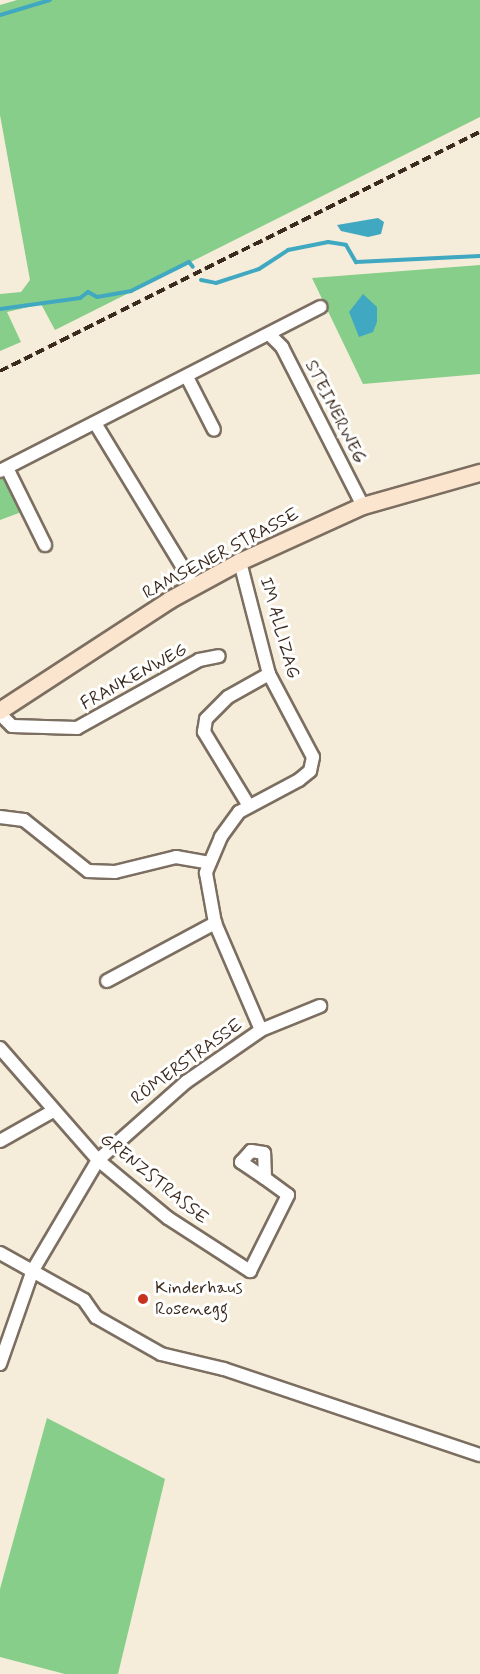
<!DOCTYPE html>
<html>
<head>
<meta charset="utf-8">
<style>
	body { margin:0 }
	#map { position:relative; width:480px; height:1674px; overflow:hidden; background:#f5edda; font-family:Mynerve,sans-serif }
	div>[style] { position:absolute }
	.green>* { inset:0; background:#86ce89 }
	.water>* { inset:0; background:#41a8c1 }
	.stream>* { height:4px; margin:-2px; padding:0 2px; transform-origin:2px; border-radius:2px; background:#41a8c1 }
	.roads { filter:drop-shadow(2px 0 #7c6e60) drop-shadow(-2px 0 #7c6e60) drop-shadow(0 2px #7c6e60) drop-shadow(0 -2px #7c6e60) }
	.minor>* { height:12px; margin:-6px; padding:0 6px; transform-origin:6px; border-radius:6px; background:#fff }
	.secondary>* { height:16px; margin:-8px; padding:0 8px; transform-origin:8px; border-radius:8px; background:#fbe5cf }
	.rail>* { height:4px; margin-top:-2px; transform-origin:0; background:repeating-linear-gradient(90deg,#3b2a1e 0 9px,transparent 0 13.5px) }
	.dots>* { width:16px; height:16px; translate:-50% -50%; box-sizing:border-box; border:3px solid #fff; border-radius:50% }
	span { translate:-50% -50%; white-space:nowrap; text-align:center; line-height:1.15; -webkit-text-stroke:6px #fff; paint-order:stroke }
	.street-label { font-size:18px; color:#3b2a1e }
	.poi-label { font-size:18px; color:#3b2a1e }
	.left { translate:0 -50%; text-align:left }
</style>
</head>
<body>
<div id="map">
	<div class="green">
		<i style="clip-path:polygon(17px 0,480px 0,480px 117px,55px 330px,41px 304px,7px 312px,21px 342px,0 351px,0 294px,21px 292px,30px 280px,0 115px,0 5px)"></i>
		<i style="clip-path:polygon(480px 265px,480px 374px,363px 384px,312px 278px)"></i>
		<i style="clip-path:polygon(3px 478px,27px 510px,0 520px,0 479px)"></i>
		<i style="clip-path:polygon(47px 1418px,165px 1479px,118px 1674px,65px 1674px,0 1657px,0 1589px)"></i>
	</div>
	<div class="water">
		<i style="clip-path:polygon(378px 218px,384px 222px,381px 234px,368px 237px,341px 231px,337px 225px)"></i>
		<i style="clip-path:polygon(363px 294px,377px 307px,377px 322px,373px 332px,359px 337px,349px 312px)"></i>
	</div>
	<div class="stream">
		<i style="left:0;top:15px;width:52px;rotate:-16.7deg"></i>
		<i style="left:201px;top:280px;width:15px;rotate:11deg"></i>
		<i style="left:216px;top:283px;width:45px;rotate:-18deg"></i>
		<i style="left:259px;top:269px;width:35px;rotate:-33deg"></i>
		<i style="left:288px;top:250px;width:41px;rotate:-11.3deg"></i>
		<i style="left:328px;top:242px;width:18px;rotate:9deg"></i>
		<i style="left:346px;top:245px;width:20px;rotate:60deg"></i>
		<i style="left:356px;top:262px;width:124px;rotate:-2.8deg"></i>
		<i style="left:0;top:309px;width:81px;rotate:-7.8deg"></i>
		<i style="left:80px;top:298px;width:10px;rotate:-37deg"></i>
		<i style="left:88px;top:292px;width:10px;rotate:29deg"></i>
		<i style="left:97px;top:297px;width:35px;rotate:-10deg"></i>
		<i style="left:131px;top:291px;width:65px;rotate:-26.6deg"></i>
		<i style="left:189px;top:262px;width:6px;rotate:51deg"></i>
	</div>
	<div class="roads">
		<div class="minor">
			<i style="left:271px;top:336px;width:16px;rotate:45deg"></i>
			<i style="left:282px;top:347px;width:178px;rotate:63deg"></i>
			<i style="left:187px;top:377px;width:59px;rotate:63deg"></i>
			<i style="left:95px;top:423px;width:191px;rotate:58.7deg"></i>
			<i style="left:7px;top:468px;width:86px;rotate:63.7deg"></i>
			<i style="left:0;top:471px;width:360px;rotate:-27.1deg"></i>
			<i style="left:240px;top:562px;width:116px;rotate:75.5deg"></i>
			<i style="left:269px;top:674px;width:94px;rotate:62.1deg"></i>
			<i style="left:313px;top:757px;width:14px;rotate:102deg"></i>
			<i style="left:310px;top:771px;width:14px;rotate:141deg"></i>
			<i style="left:299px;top:780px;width:68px;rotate:151.9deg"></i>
			<i style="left:239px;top:812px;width:31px;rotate:126deg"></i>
			<i style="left:221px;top:837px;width:39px;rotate:113deg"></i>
			<i style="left:206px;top:873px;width:51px;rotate:79.8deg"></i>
			<i style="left:215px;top:923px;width:116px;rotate:66.7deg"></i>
			<i style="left:0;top:714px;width:17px;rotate:45deg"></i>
			<i style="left:12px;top:726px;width:65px;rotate:1.8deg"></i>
			<i style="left:77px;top:728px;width:140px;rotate:-29.1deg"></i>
			<i style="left:199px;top:660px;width:20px;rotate:-11deg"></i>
			<i style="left:249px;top:806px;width:87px;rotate:-121.3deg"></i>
			<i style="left:204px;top:732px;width:13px;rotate:-81deg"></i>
			<i style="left:206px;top:719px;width:31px;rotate:-45deg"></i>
			<i style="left:228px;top:697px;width:47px;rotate:-29.3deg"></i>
			<i style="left:0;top:817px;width:24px;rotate:7deg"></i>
			<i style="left:24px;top:820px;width:82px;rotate:38.6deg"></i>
			<i style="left:88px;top:871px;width:27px;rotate:2deg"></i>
			<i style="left:115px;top:872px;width:63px;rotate:-13.8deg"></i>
			<i style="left:176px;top:857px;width:34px;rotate:10deg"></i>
			<i style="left:107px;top:981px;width:123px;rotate:-28.2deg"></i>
			<i style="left:0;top:1048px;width:149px;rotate:48.8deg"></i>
			<i style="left:98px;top:1160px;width:91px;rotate:39.6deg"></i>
			<i style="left:168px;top:1218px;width:98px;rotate:32.9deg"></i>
			<i style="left:250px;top:1271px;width:85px;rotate:-63.4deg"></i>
			<i style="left:288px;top:1195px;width:29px;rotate:-144deg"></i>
			<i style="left:265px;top:1178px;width:25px;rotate:-92deg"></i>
			<i style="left:264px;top:1153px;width:13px;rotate:-171deg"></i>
			<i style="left:251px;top:1151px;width:15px;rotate:132deg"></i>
			<i style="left:241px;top:1162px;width:29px;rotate:34deg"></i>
			<i style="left:0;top:1141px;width:61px;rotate:-29.5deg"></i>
			<i style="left:0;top:1253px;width:96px;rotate:29.2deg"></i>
			<i style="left:84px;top:1300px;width:21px;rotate:55deg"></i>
			<i style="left:96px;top:1317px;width:75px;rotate:29.6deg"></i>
			<i style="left:161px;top:1354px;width:65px;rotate:13.4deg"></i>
			<i style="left:224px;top:1369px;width:270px;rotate:18.6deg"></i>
			<i style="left:0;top:1364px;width:100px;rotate:-70.7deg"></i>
			<i style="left:33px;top:1270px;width:128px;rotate:-59.4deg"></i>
			<i style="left:98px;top:1160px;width:118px;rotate:-41.6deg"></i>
			<i style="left:186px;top:1082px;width:91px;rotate:-34.7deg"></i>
			<i style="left:261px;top:1030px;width:64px;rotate:-22.1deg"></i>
		</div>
		<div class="secondary">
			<i style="left:0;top:711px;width:203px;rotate:-33.1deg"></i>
			<i style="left:170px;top:600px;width:80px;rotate:-28.5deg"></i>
			<i style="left:240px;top:562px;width:135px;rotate:-24.5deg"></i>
			<i style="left:363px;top:506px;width:122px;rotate:-15.8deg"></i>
		</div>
	</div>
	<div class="rail">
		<i style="left:0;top:371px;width:536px;rotate:-26.47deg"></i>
	</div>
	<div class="dots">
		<i style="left:143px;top:1299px;background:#c8321e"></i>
	</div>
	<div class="street-label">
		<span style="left:335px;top:412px;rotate:63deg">STEINERWEG</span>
		<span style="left:221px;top:554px;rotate:-28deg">RAMSENER STRASSE</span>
		<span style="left:279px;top:628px;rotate:74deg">IM ALLIZAG</span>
		<span style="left:134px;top:677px;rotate:-29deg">FRANKENWEG</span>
		<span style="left:187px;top:1062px;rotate:-36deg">RÖMERSTRASSE</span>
		<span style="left:154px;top:1179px;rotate:39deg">GRENZSTRASSE</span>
	</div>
	<div class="poi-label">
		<span class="left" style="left:155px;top:1299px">Kinderhaus<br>Rosenegg</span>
	</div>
</div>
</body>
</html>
